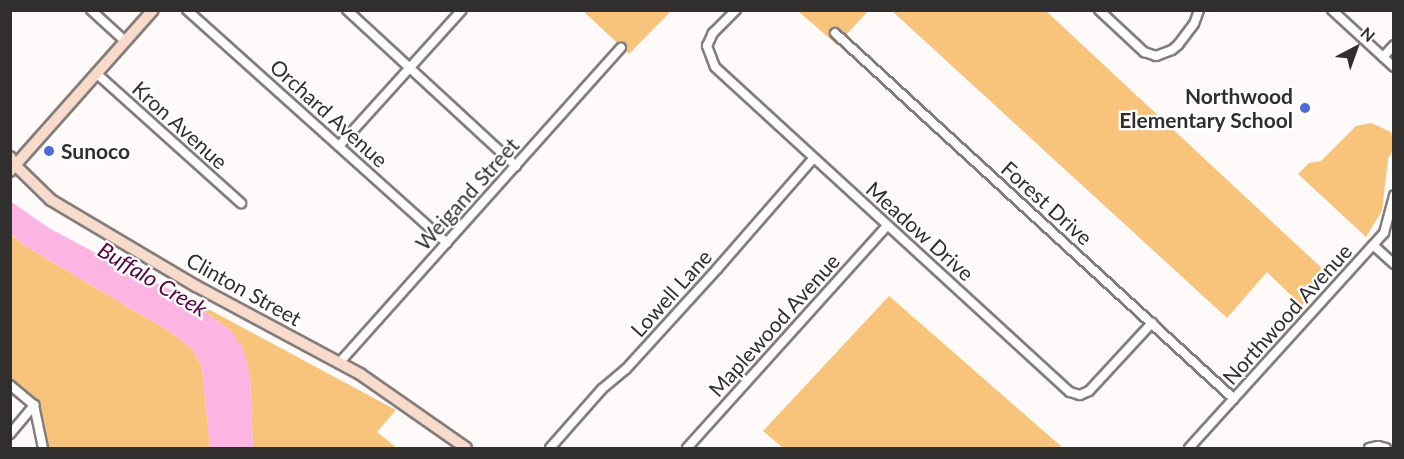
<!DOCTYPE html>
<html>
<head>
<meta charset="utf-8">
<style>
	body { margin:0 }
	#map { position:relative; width:1404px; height:459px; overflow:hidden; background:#fffafa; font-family:Lato,sans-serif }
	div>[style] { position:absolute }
	.green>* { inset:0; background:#f8c47b }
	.water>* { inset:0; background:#fcb4e3 }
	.roads { filter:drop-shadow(2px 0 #847d7c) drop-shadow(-2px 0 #847d7c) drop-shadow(0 2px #847d7c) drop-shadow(0 -2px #847d7c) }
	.minor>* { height:8px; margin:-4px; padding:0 4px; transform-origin:4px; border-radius:4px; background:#fff }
	.major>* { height:10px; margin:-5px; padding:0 5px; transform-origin:5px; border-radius:5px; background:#f8dbcb }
	.dots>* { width:16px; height:16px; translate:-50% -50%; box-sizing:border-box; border:3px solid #fff; border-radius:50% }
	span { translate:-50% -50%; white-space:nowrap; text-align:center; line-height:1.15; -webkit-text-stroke:4.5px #fff; paint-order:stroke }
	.poi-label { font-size:21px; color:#312e2e; font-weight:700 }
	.right { translate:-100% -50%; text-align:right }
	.left { translate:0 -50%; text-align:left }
	.street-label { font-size:21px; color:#312e2e }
	.water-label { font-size:22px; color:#520340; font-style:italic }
	.frame { position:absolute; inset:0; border:12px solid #312e2e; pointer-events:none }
	.north { position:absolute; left:1326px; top:18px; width:60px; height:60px; -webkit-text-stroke:4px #fff; paint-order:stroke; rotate:41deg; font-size:16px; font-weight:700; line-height:24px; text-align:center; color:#312e2e }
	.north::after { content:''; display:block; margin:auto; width:21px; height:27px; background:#312e2e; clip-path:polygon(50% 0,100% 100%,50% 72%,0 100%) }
</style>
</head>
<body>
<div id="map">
	<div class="green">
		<i style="clip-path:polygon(583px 11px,671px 11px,629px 54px)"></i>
		<i style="clip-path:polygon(798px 11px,868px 11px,837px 45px)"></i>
		<i style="clip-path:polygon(892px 11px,1046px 11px,1328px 274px,1302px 306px,1267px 272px,1227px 318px)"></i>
		<i style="clip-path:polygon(1371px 123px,1391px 132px,1394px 147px,1388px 159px,1382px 211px,1366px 237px,1298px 174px,1309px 163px,1321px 161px,1356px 126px)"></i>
		<i style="clip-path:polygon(10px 234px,25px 246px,172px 333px,192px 349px,202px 367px,210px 448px,43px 448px,34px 405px,11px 385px)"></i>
		<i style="clip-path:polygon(180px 294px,396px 410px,377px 432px,397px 448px,253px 448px,250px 376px,231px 331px)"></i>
		<i style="clip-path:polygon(889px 296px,1063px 448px,783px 448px,763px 431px)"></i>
	</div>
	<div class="water">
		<i style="clip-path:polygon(10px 201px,49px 228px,118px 265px,180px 294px,231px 331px,243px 348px,250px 376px,253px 448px,210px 448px,202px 367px,192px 349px,172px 333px,25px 246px,11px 234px)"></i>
	</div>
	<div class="roads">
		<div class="minor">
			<i style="left:91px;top:10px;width:46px;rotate:42.4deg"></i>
			<i style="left:187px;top:10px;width:349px;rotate:41.9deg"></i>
			<i style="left:347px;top:10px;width:230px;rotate:42.7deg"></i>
			<i style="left:736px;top:10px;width:33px;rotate:135deg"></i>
			<i style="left:713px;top:33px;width:14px;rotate:115deg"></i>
			<i style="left:707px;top:46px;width:22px;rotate:69deg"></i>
			<i style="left:715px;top:67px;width:481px;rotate:42.5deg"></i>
			<i style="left:1070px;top:392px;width:10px;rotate:17deg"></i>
			<i style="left:1080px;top:395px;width:10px;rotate:-24deg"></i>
			<i style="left:1089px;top:391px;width:93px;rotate:-47.2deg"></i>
			<i style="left:1099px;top:10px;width:62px;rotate:43deg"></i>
			<i style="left:1144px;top:52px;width:13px;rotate:18deg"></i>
			<i style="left:1156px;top:56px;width:17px;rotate:-21deg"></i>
			<i style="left:1172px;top:50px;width:8px;rotate:-40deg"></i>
			<i style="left:1178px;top:45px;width:26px;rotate:-53deg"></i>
			<i style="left:1194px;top:24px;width:15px;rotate:-70deg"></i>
			<i style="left:1332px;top:10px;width:84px;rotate:42.6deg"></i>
			<i style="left:835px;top:33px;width:541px;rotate:42.53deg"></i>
			<i style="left:1383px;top:57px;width:16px;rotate:-47deg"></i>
			<i style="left:96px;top:73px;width:195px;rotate:41.9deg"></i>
			<i style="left:339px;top:146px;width:183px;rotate:-47.9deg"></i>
			<i style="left:1373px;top:245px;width:28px;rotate:42deg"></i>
			<i style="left:339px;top:363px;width:423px;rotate:-48.2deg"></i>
			<i style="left:10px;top:385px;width:31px;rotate:40deg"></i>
			<i style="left:34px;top:405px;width:44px;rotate:78.2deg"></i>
			<i style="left:10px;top:434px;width:38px;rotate:-50deg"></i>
			<i style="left:550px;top:448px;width:79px;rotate:-48.6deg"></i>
			<i style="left:602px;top:389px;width:31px;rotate:-40deg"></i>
			<i style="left:626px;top:369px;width:135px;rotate:-47.7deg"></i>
			<i style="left:717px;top:269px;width:147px;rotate:-48.9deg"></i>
			<i style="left:687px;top:448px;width:299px;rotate:-48deg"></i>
			<i style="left:1189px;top:448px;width:290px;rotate:-47.8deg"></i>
			<i style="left:1384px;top:233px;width:39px;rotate:-75deg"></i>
			<i style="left:1369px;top:448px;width:9px;rotate:-13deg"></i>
			<i style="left:1378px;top:446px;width:8px;rotate:14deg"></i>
		</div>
		<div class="major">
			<i style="left:10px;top:157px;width:9px;rotate:58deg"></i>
			<i style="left:15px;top:165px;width:50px;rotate:44.2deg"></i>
			<i style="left:51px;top:200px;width:169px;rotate:30.7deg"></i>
			<i style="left:196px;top:286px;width:186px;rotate:28.2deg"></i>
			<i style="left:360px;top:374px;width:129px;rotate:34.9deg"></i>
			<i style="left:10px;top:171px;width:215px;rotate:-48.4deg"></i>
		</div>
	</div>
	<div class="dots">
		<i style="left:1305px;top:108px;background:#4c69dd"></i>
		<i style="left:49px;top:151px;background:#4c69dd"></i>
	</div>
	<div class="poi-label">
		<span class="right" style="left:1293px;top:108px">Northwood<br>Elementary School</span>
		<span class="left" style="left:61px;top:151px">Sunoco</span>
	</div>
	<div class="street-label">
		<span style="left:329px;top:113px;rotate:42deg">Orchard Avenue</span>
		<span style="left:180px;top:125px;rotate:42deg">Kron Avenue</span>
		<span style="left:467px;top:194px;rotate:-48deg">Weigand Street</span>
		<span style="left:1047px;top:203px;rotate:42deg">Forest Drive</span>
		<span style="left:920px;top:231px;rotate:42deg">Meadow Drive</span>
		<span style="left:244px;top:289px;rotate:29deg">Clinton Street</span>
		<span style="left:671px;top:293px;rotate:-48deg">Lowell Lane</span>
		<span style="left:1287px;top:314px;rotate:-48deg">Northwood Avenue</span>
		<span style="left:774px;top:325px;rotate:-48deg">Maplewood Avenue</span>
	</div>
	<div class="water-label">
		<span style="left:153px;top:279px;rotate:31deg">Buffalo Creek</span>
	</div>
	<div class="frame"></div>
	<div class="north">N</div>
</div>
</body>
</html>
